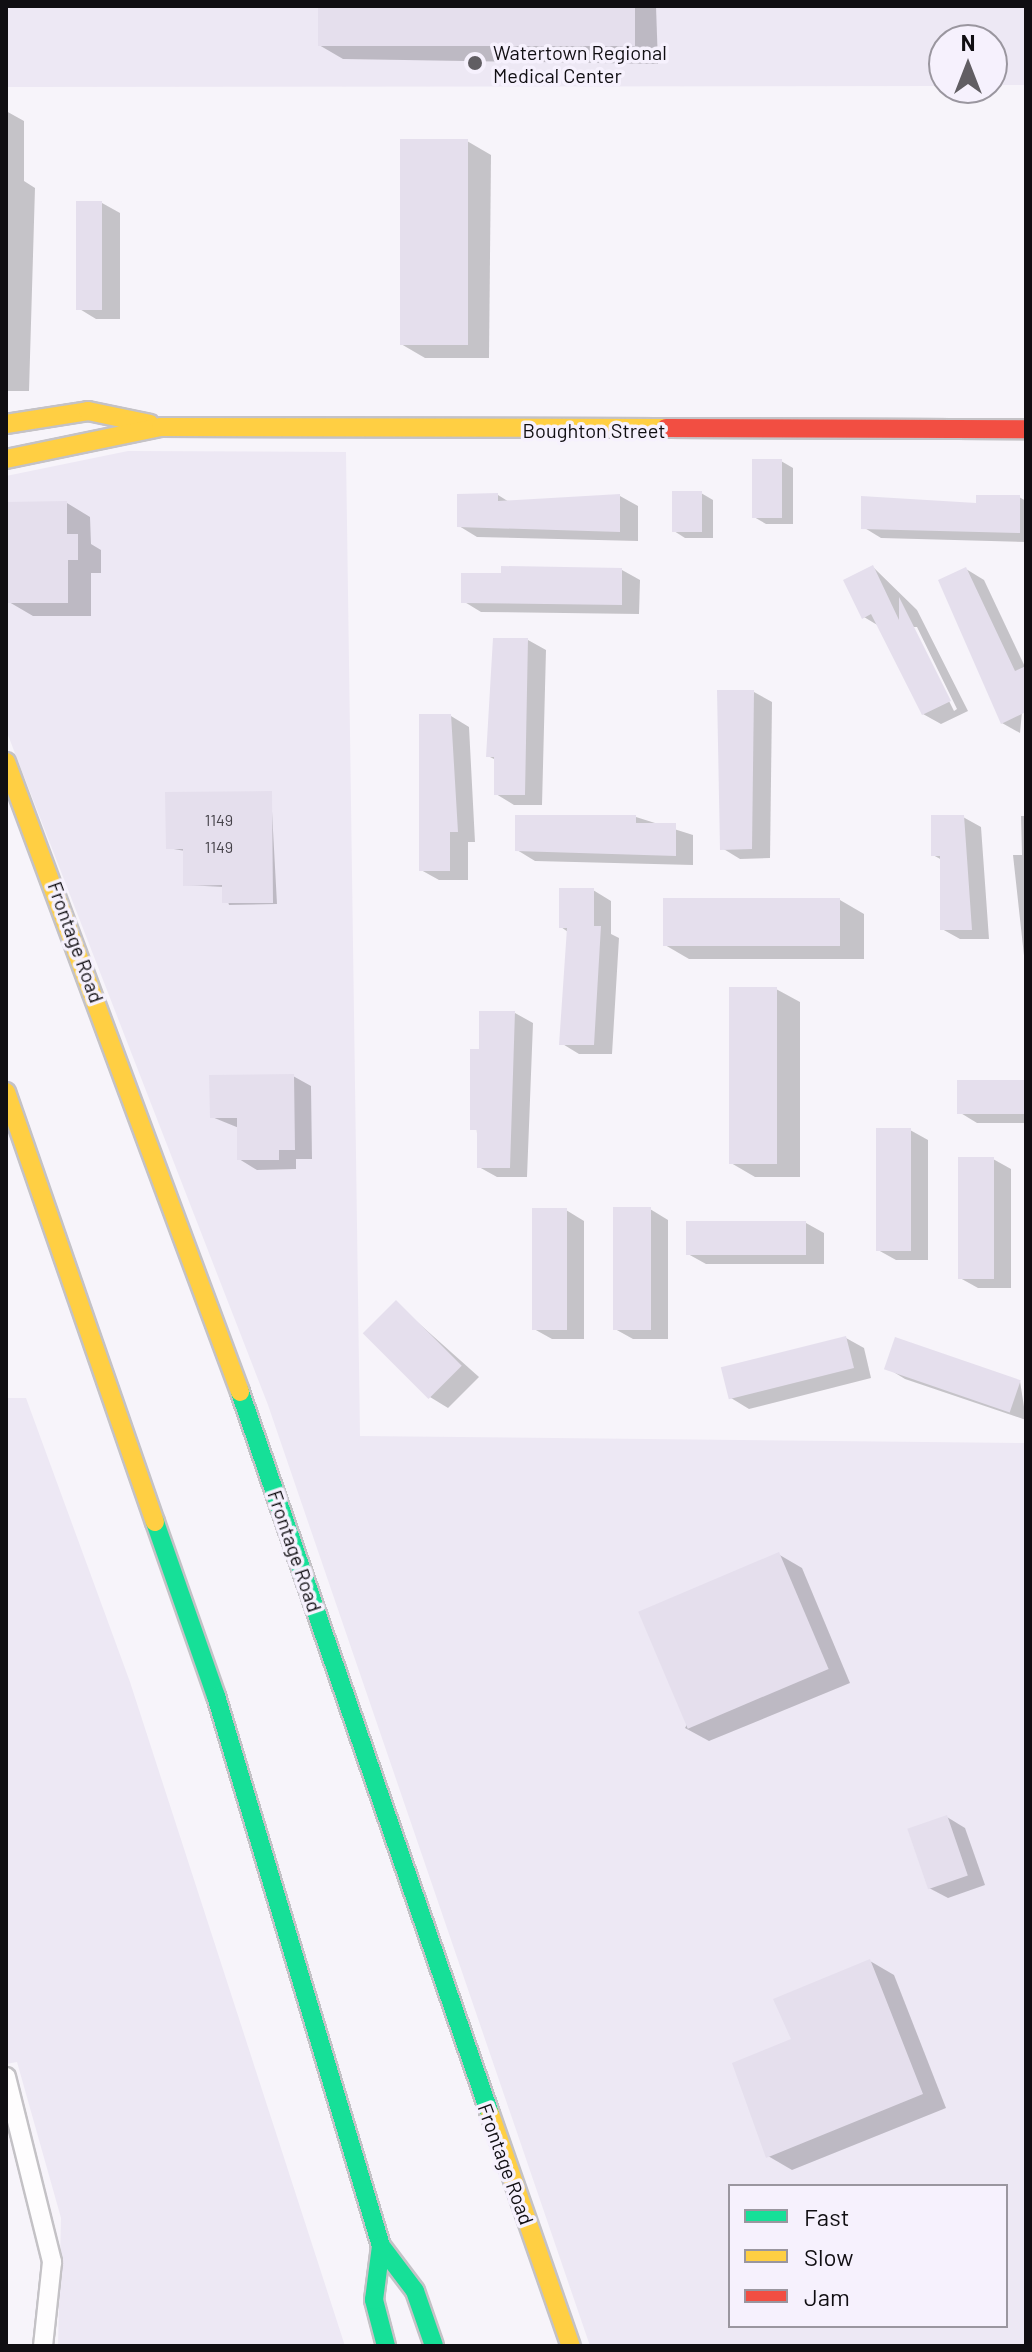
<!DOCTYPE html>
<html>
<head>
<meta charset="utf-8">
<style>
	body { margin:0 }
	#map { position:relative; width:1032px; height:2352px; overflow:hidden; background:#f7f4fa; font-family:Barlow,sans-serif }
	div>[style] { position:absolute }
	.built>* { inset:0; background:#ede8f4 }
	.shadow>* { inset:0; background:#0003 }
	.building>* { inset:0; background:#e5dfed; transform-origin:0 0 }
	.roads { filter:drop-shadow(2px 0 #c4c2c6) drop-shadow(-2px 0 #c4c2c6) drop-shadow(0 2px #c4c2c6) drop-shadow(0 -2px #c4c2c6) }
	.street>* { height:18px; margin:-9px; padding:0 9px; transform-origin:9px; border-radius:9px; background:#fefdfe }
	.fast>* { height:18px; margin:-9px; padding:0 9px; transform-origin:9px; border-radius:9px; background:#16e098 }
	.slow>* { height:18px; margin:-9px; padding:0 9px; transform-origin:9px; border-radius:9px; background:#ffcf43 }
	.jam>* { height:18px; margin:-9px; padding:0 9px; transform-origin:9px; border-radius:9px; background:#f24e42 }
	.dots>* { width:22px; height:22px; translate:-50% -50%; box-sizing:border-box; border:4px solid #f6f1fd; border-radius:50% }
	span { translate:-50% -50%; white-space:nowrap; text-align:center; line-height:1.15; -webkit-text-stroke:7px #f6f1fd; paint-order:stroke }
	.number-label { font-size:16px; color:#46434a }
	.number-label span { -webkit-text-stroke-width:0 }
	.poi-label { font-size:20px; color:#100e12 }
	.left { translate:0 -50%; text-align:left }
	.street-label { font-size:20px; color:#100e12 }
	.frame { position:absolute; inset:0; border:8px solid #100e12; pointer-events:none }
	.legend { position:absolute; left:728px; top:2184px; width:280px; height:144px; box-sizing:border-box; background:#f6f1fd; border:2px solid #9a969f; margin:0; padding:10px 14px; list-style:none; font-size:24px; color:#100e12 }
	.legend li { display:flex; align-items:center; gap:16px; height:40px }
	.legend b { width:40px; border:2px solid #9a969f }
	.north { position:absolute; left:928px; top:24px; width:80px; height:80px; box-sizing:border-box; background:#f6f1fd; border:2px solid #9a969f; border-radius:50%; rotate:0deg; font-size:22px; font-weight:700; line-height:32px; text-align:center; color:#100e12 }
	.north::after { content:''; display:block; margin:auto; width:28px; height:36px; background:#615e63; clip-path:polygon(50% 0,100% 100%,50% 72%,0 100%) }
</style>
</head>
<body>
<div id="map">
	<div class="built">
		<i style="clip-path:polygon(6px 6px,1026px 6px,1026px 85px,992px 85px,992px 40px,944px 40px,944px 86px,6px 87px)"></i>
		<i style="clip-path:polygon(evenodd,128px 451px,346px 452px,360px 1436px,1026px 1443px,1026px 2346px,590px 2346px,268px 1405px,6px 730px,6px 476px,128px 451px,730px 2186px,1006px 2186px,1006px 2326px,730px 2326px,730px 2186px)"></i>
		<i style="clip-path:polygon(6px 1398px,26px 1398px,130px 1682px,345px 2346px,58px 2346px,61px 2218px,17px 2062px,6px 2064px)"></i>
	</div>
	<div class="shadow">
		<i style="clip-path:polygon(320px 6px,656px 6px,658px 64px,343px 59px,319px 45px)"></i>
		<i style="clip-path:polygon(6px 111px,24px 121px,24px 181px,35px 188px,29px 391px,6px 391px)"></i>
		<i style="clip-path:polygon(467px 141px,491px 155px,489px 358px,425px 358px,401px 344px)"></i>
		<i style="clip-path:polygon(102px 203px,120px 213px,120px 319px,96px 319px,78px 308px)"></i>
		<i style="clip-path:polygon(781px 461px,793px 468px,793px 524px,766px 524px,754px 517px)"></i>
		<i style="clip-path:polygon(701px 493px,713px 500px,713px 538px,685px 538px,674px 531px)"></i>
		<i style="clip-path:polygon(498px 495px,511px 503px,620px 496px,638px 506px,638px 541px,477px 537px,459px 526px)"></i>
		<i style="clip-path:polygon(1019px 497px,1026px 501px,1026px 542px,881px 538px,863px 527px)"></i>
		<i style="clip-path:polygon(67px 503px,90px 517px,91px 544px,101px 550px,101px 573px,91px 573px,91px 616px,33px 616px,9px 602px,6px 504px)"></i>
		<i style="clip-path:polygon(evenodd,873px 567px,917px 610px,968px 711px,941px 724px,923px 714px,879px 626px,864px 617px,873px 567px,912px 627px,917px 627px,957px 709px,954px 711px,912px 627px)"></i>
		<i style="clip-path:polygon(966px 569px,984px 580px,1026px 669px,1020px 733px,1002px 723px)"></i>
		<i style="clip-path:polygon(622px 570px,640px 580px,639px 614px,481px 612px,463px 601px)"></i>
		<i style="clip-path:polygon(528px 640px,546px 650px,542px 805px,514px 805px,496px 794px,496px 760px,488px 756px)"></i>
		<i style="clip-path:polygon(754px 692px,772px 702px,770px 858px,740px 859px,722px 848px)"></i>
		<i style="clip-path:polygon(451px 716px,469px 727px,475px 842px,468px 842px,468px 880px,439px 880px,421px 870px)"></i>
		<i style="clip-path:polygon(271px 793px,277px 904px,229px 905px,224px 887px,185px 885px,185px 851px,168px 848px)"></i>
		<i style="clip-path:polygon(1021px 816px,1026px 816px,1026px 974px,1013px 855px,1022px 855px)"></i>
		<i style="clip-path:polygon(636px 817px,693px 835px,693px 865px,535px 861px,517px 850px)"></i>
		<i style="clip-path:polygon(963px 817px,981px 827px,989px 939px,960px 939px,942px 929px,942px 860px,933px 855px)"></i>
		<i style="clip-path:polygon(593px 890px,611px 901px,611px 934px,619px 938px,612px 1054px,579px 1054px,561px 1043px,568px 932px,561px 927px)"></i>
		<i style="clip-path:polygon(840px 900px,864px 914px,864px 959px,689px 959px,665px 945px)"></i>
		<i style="clip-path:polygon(776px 989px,800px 1002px,800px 1177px,755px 1177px,731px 1163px)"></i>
		<i style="clip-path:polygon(515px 1013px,533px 1023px,527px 1177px,497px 1177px,479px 1167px,472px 1051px,481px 1051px)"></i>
		<i style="clip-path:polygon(293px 1076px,311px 1086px,312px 1159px,296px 1159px,296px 1169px,257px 1170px,239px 1159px,239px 1128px,212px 1117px)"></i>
		<i style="clip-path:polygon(1026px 1082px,1026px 1123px,977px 1123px,959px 1112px)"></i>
		<i style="clip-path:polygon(910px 1130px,928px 1140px,928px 1260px,896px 1260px,878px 1250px)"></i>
		<i style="clip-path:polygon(993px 1159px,1011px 1169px,1011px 1288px,978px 1288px,960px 1278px)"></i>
		<i style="clip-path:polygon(650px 1209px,668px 1220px,668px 1339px,633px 1339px,615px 1329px)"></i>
		<i style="clip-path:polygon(566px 1210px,584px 1221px,584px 1339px,552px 1339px,534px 1329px)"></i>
		<i style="clip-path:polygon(806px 1223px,824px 1233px,824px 1264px,706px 1264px,688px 1254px)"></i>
		<i style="clip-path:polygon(396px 1303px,479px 1377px,448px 1408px,430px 1397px)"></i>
		<i style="clip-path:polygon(846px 1338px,864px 1348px,871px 1378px,749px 1409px,731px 1398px)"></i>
		<i style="clip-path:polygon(887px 1368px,1020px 1381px,1026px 1420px,905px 1379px)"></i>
		<i style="clip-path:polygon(778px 1554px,802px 1568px,850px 1683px,709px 1741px,685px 1728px)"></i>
		<i style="clip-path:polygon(947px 1817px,965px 1828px,985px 1885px,948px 1898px,929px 1888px)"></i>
		<i style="clip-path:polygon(870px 1961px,894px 1975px,946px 2108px,792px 2170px,768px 2156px)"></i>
	</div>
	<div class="building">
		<i style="left:318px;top:6px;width:317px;height:40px"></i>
		<i style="left:400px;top:139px;width:68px;height:206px"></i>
		<i style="left:76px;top:201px;width:26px;height:109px"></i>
		<i style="left:752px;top:459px;width:30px;height:59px"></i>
		<i style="left:672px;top:491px;width:30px;height:41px"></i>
		<i style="clip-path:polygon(498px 493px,498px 501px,620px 494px,620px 532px,457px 527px,457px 494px)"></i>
		<i style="clip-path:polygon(976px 495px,1020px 495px,1020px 533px,861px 529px,861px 496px,976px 503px)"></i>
		<i style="clip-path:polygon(67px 501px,67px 534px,78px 534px,78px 560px,68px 560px,68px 603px,7px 603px,6px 502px)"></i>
		<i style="clip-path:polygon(873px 565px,899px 620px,899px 597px,951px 701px,922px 715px,871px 614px,862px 619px,843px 580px)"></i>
		<i style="clip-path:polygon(501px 566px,622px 568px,622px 605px,461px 603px,461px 573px,501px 573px)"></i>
		<i style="clip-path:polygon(966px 567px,1015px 671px,1026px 666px,1026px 712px,1001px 724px,938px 580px)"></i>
		<i style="clip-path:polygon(493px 638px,528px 638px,525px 795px,494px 795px,494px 757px,486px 757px)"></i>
		<i style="clip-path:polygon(717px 690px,754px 690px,752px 849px,720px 850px)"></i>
		<i style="clip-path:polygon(419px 714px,451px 714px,458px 832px,450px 832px,450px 871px,419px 871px)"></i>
		<i style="clip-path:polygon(272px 791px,273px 903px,222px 903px,222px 885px,183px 886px,183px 849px,166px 849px,165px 792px)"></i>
		<i style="clip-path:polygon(515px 815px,636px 815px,636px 823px,676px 823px,676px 856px,515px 851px)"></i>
		<i style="clip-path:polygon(931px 815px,964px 815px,972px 930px,940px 930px,940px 856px,931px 856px)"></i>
		<i style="clip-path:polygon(559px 888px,594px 888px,594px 926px,601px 926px,594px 1045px,559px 1045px,567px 928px,559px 928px)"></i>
		<i style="left:663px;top:898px;width:177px;height:48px"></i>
		<i style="left:729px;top:987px;width:48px;height:177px"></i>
		<i style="clip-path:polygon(479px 1011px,515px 1011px,510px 1168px,477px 1168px,477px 1130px,470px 1130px,470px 1049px,479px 1049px)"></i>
		<i style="clip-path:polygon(294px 1074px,295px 1150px,279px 1150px,279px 1160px,237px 1160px,237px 1118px,210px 1118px,209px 1075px)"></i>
		<i style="left:957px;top:1080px;width:69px;height:34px"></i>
		<i style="left:876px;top:1128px;width:35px;height:123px"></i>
		<i style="left:958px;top:1157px;width:36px;height:122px"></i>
		<i style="left:613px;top:1207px;width:38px;height:123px"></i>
		<i style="left:532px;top:1208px;width:35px;height:122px"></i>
		<i style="left:686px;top:1221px;width:120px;height:34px"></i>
		<i style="left:396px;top:1300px;width:93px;height:47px;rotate:45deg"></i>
		<i style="left:846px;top:1336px;width:33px;height:129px;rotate:76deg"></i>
		<i style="left:895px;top:1337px;width:133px;height:34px;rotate:19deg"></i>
		<i style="left:779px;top:1552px;width:127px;height:153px;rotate:67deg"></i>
		<i style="left:947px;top:1815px;width:64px;height:42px;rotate:71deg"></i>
		<i style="clip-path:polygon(870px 1959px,923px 2094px,766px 2158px,732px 2063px,791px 2039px,773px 1999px)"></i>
	</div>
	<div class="roads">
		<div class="street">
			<i style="left:6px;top:2077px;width:191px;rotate:76deg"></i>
			<i style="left:52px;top:2262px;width:84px;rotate:96.1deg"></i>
		</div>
		<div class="fast">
			<i style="left:240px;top:1392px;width:764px;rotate:70.9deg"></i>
			<i style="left:155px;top:1522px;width:184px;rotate:70.7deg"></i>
			<i style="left:216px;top:1696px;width:574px;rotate:73.3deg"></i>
			<i style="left:386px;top:2346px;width:48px;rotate:-104.6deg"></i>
			<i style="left:374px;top:2300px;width:54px;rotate:-82.6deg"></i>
			<i style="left:381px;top:2246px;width:56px;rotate:52.9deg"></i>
			<i style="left:415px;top:2291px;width:58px;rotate:70.9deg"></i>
		</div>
		<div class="slow">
			<i style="left:6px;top:424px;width:83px;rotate:-9deg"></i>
			<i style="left:88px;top:411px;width:63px;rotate:11.8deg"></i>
			<i style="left:6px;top:459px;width:158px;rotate:-11.7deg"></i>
			<i style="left:161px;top:427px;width:505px;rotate:0.11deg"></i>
			<i style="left:6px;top:762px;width:672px;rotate:69.62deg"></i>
			<i style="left:6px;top:1092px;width:455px;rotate:70.9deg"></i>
			<i style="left:490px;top:2114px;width:246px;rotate:70.8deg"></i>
		</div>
		<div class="jam">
			<i style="left:666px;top:428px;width:360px;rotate:0.2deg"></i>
		</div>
	</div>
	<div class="dots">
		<i style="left:475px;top:63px;background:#615e63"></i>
	</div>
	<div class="number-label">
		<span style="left:219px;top:820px">1149</span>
		<span style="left:219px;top:847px">1149</span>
	</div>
	<div class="poi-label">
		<span class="left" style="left:493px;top:64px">Watertown Regional<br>Medical Center</span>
	</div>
	<div class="street-label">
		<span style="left:594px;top:430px">Boughton Street</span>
		<span style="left:76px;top:942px;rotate:70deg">Frontage Road</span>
		<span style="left:295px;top:1551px;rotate:71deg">Frontage Road</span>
		<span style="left:506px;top:2164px;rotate:70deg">Frontage Road</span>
	</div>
	<div class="frame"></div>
	<ul class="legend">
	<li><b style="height:10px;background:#16e098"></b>Fast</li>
	<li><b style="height:10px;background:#ffcf43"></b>Slow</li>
	<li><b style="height:10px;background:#f24e42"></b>Jam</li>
	</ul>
	<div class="north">N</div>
</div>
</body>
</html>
